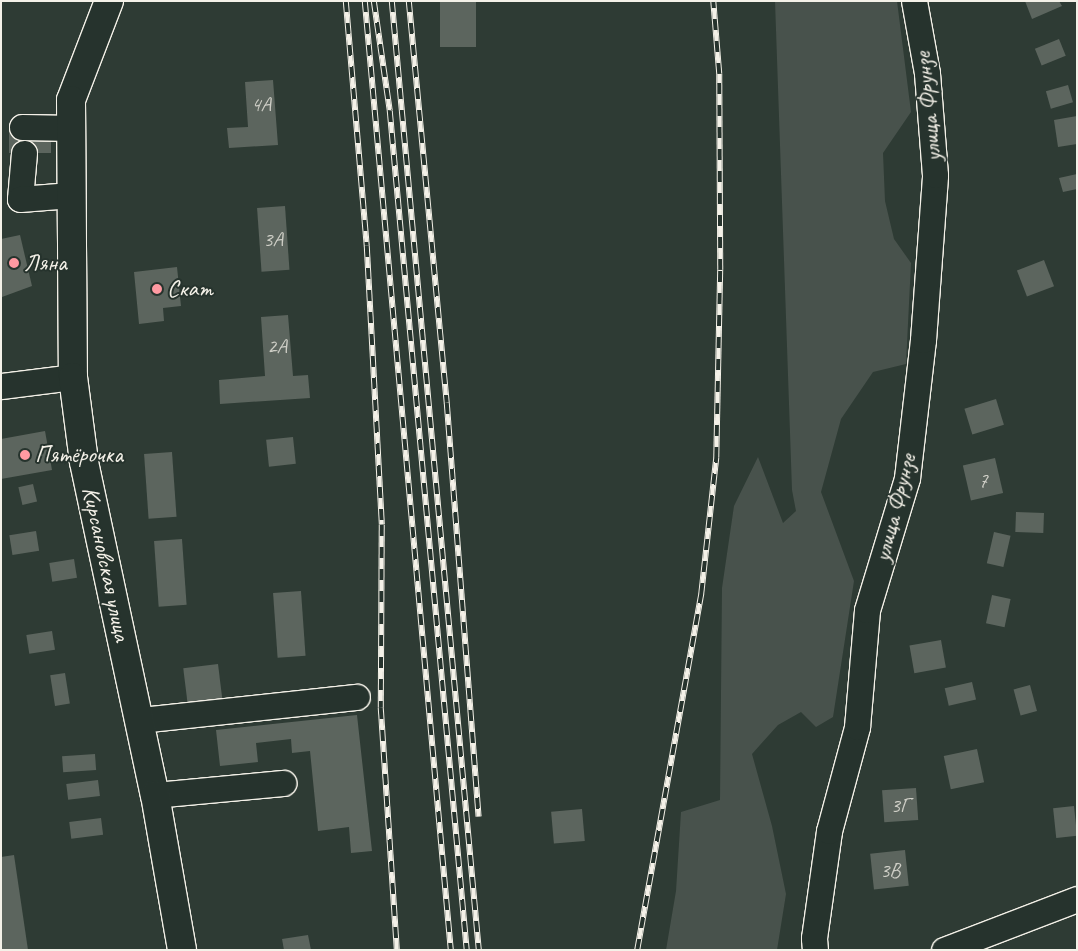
<!DOCTYPE html>
<html>
<head>
<meta charset="utf-8">
<style>
	body { margin:0 }
	#map { position:relative; width:1078px; height:951px; overflow:hidden; background:#2e3b34; font-family:Caveat,sans-serif }
	div>[style] { position:absolute }
	.green>* { inset:0; background:#48524c }
	.building>* { inset:0; background:#5c655e; transform-origin:0 0 }
	.roads { filter:drop-shadow(1px 0 #f4f1e8) drop-shadow(-1px 0 #f4f1e8) drop-shadow(0 1px #f4f1e8) drop-shadow(0 -1px #f4f1e8) }
	.minor>* { height:25px; margin:-12.5px; padding:0 12.5px; transform-origin:12.5px; border-radius:12.5px; background:#26332d }
	.major>* { height:28px; margin:-14px; padding:0 14px; transform-origin:14px; border-radius:14px; background:#26332d }
	.rail>* { height:5.5px; margin-top:-2.75px; transform-origin:0; background:repeating-linear-gradient(90deg,#26332d 0 11px,#f4f1e8 0 22px); box-sizing:border-box; border-block:1px solid #f4f1e8 }
	.dots>* { width:14px; height:14px; translate:-50% -50%; box-sizing:border-box; border:2px solid #26332d; border-radius:50% }
	span { translate:-50% -50%; white-space:nowrap; text-align:center; line-height:1.15; -webkit-text-stroke:4px #26332d; paint-order:stroke }
	.number-label { font-size:21px; color:#cecec6 }
	.number-label span { -webkit-text-stroke-width:0 }
	.street-label { font-size:24px; color:#f4f1e8 }
	.poi-label { font-size:24px; color:#f4f1e8 }
	.left { translate:0 -50%; text-align:left }
	.frame { position:absolute; inset:0; border:2px solid #f4f1e8; pointer-events:none }
</style>
</head>
<body>
<div id="map">
	<div class="green">
		<i style="clip-path:polygon(775px 1px,897px 1px,911px 112px,883px 153px,885px 201px,894px 239px,911px 263px,906px 364px,873px 372px,841px 419px,821px 492px,854px 581px,833px 717px,816px 727px,801px 712px,778px 725px,752px 754px,772px 826px,786px 894px,777px 950px,666px 950px,676px 891px,681px 812px,720px 800px,722px 588px,734px 506px,758px 457px,783px 523px,796px 511px,792px 490px)"></i>
	</div>
	<div class="building">
		<i style="left:440px;top:1px;width:36px;height:46px"></i>
		<i style="clip-path:polygon(1025px 1px,1059px 1px,1062px 6px,1032px 19px)"></i>
		<i style="left:1059px;top:39px;width:18px;height:26px;rotate:68deg"></i>
		<i style="clip-path:polygon(273px 80px,278px 145px,229px 148px,227px 128px,248px 127px,245px 82px)"></i>
		<i style="left:1068px;top:85px;width:18px;height:23px;rotate:74deg"></i>
		<i style="clip-path:polygon(1077px 116px,1077px 144px,1058px 147px,1054px 120px)"></i>
		<i style="left:51px;top:126px;width:27px;height:42px;rotate:90deg"></i>
		<i style="clip-path:polygon(1077px 174px,1077px 189px,1063px 192px,1059px 178px)"></i>
		<i style="left:285px;top:206px;width:64px;height:28px;rotate:86deg"></i>
		<i style="clip-path:polygon(20px 235px,32px 286px,2px 297px,1px 239px)"></i>
		<i style="left:1044px;top:260px;width:28px;height:29px;rotate:69deg"></i>
		<i style="clip-path:polygon(177px 267px,181px 306px,163px 308px,164px 321px,139px 324px,134px 272px)"></i>
		<i style="clip-path:polygon(288px 315px,293px 376px,308px 375px,310px 398px,220px 404px,219px 380px,265px 376px,261px 317px)"></i>
		<i style="left:996px;top:399px;width:27px;height:33px;rotate:73deg"></i>
		<i style="clip-path:polygon(45px 431px,52px 470px,1px 479px,1px 439px)"></i>
		<i style="left:293px;top:437px;width:27px;height:27px;rotate:84deg"></i>
		<i style="left:172px;top:452px;width:65px;height:28px;rotate:86deg"></i>
		<i style="left:995px;top:458px;width:36px;height:33px;rotate:77deg"></i>
		<i style="left:33px;top:484px;width:18px;height:15px;rotate:77deg"></i>
		<i style="left:1016px;top:512px;width:28px;height:20px;rotate:2deg"></i>
		<i style="left:36px;top:531px;width:20px;height:27px;rotate:81deg"></i>
		<i style="left:994px;top:532px;width:17px;height:32px;rotate:13deg"></i>
		<i style="left:182px;top:539px;width:66px;height:28px;rotate:86deg"></i>
		<i style="left:74px;top:559px;width:19px;height:25px;rotate:81deg"></i>
		<i style="left:301px;top:591px;width:65px;height:28px;rotate:86deg"></i>
		<i style="left:992px;top:595px;width:19px;height:29px;rotate:12deg"></i>
		<i style="left:52px;top:631px;width:19px;height:26px;rotate:81deg"></i>
		<i style="left:941px;top:640px;width:28px;height:32px;rotate:80deg"></i>
		<i style="left:218px;top:664px;width:39px;height:35px;rotate:83deg"></i>
		<i style="left:65px;top:673px;width:31px;height:15px;rotate:81deg"></i>
		<i style="left:972px;top:682px;width:18px;height:28px;rotate:77deg"></i>
		<i style="left:1030px;top:685px;width:27px;height:17px;rotate:75deg"></i>
		<i style="clip-path:polygon(357px 715px,372px 851px,351px 853px,349px 827px,318px 831px,310px 751px,292px 753px,291px 739px,256px 743px,258px 762px,220px 766px,216px 730px)"></i>
		<i style="left:977px;top:749px;width:34px;height:34px;rotate:78deg"></i>
		<i style="left:95px;top:754px;width:16px;height:33px;rotate:86deg"></i>
		<i style="left:98px;top:780px;width:16px;height:32px;rotate:83deg"></i>
		<i style="left:916px;top:788px;width:32px;height:34px;rotate:86deg"></i>
		<i style="left:1074px;top:806px;width:30px;height:21px;rotate:84deg"></i>
		<i style="left:582px;top:809px;width:32px;height:31px;rotate:85deg"></i>
		<i style="left:101px;top:818px;width:17px;height:32px;rotate:83deg"></i>
		<i style="left:905px;top:850px;width:36px;height:35px;rotate:84deg"></i>
		<i style="clip-path:polygon(14px 855px,28px 950px,1px 950px,1px 857px)"></i>
		<i style="clip-path:polygon(308px 935px,311px 950px,284px 950px,282px 939px)"></i>
	</div>
	<div class="roads">
		<div class="minor">
			<i style="left:22px;top:127px;width:50px;rotate:1.1deg"></i>
			<i style="left:24px;top:153px;width:46px;rotate:95deg"></i>
			<i style="left:20px;top:199px;width:51px;rotate:-4.5deg"></i>
			<i style="left:1px;top:386px;width:73px;rotate:-7.1deg"></i>
			<i style="left:140px;top:720px;width:218px;rotate:-6.1deg"></i>
			<i style="left:155px;top:795px;width:129px;rotate:-5.4deg"></i>
			<i style="left:815px;top:950px;width:12px;rotate:-95deg"></i>
			<i style="left:814px;top:938px;width:108px;rotate:-82deg"></i>
			<i style="left:829px;top:831px;width:108px;rotate:-74.9deg"></i>
			<i style="left:857px;top:727px;width:117px;rotate:-85.1deg"></i>
			<i style="left:867px;top:610px;width:138px;rotate:-73.1deg"></i>
			<i style="left:907px;top:478px;width:139px;rotate:-83.4deg"></i>
			<i style="left:923px;top:340px;width:165px;rotate:-85.8deg"></i>
			<i style="left:935px;top:175px;width:102px;rotate:-94.5deg"></i>
			<i style="left:927px;top:73px;width:73px;rotate:-100.2deg"></i>
			<i style="left:944px;top:950px;width:142px;rotate:-21deg"></i>
		</div>
		<div class="major">
			<i style="left:109px;top:1px;width:106px;rotate:111deg"></i>
			<i style="left:71px;top:100px;width:277px;rotate:89.6deg"></i>
			<i style="left:73px;top:377px;width:86px;rotate:82.6deg"></i>
			<i style="left:84px;top:462px;width:340px;rotate:78deg"></i>
			<i style="left:155px;top:795px;width:157px;rotate:80.1deg"></i>
		</div>
	</div>
	<div class="rail">
		<i style="left:346px;top:1px;width:246px;rotate:85.1deg"></i>
		<i style="left:367px;top:246px;width:279px;rotate:86.9deg"></i>
		<i style="left:382px;top:525px;width:183px;rotate:90.3deg"></i>
		<i style="left:381px;top:708px;width:243px;rotate:86.2deg"></i>
		<i style="left:365px;top:1px;width:953px;rotate:84.82deg"></i>
		<i style="left:374px;top:1px;width:111px;rotate:81.7deg"></i>
		<i style="left:390px;top:111px;width:843px;rotate:84.76deg"></i>
		<i style="left:392px;top:1px;width:953px;rotate:84.76deg"></i>
		<i style="left:409px;top:1px;width:404px;rotate:84.6deg"></i>
		<i style="left:447px;top:403px;width:415px;rotate:85.6deg"></i>
		<i style="left:637px;top:950px;width:362px;rotate:-79.8deg"></i>
		<i style="left:701px;top:594px;width:137px;rotate:-83.7deg"></i>
		<i style="left:716px;top:458px;width:188px;rotate:-88.8deg"></i>
		<i style="left:720px;top:270px;width:196px;rotate:-90.3deg"></i>
		<i style="left:719px;top:74px;width:73px;rotate:-94.7deg"></i>
	</div>
	<div class="dots">
		<i style="left:14px;top:263px;background:#ff9aa2"></i>
		<i style="left:157px;top:289px;background:#ff9aa2"></i>
		<i style="left:25px;top:455px;background:#ff9aa2"></i>
	</div>
	<div class="number-label">
		<span style="left:261px;top:104px">4А</span>
		<span style="left:273px;top:239px">3А</span>
		<span style="left:277px;top:346px">2А</span>
		<span style="left:983px;top:480px">7</span>
		<span style="left:900px;top:805px">3Г</span>
		<span style="left:890px;top:870px">3В</span>
	</div>
	<div class="street-label">
		<span style="left:928px;top:107px;rotate:-96deg">улица Фрунзе</span>
		<span style="left:895px;top:508px;rotate:-76deg">улица Фрунзе</span>
		<span style="left:106px;top:564px;rotate:78deg">Кирсановская улица</span>
	</div>
	<div class="poi-label">
		<span class="left" style="left:24px;top:263px">Ляна</span>
		<span class="left" style="left:167px;top:289px">Скат</span>
		<span class="left" style="left:35px;top:455px">Пятёрочка</span>
	</div>
	<div class="frame"></div>
</div>
</body>
</html>
